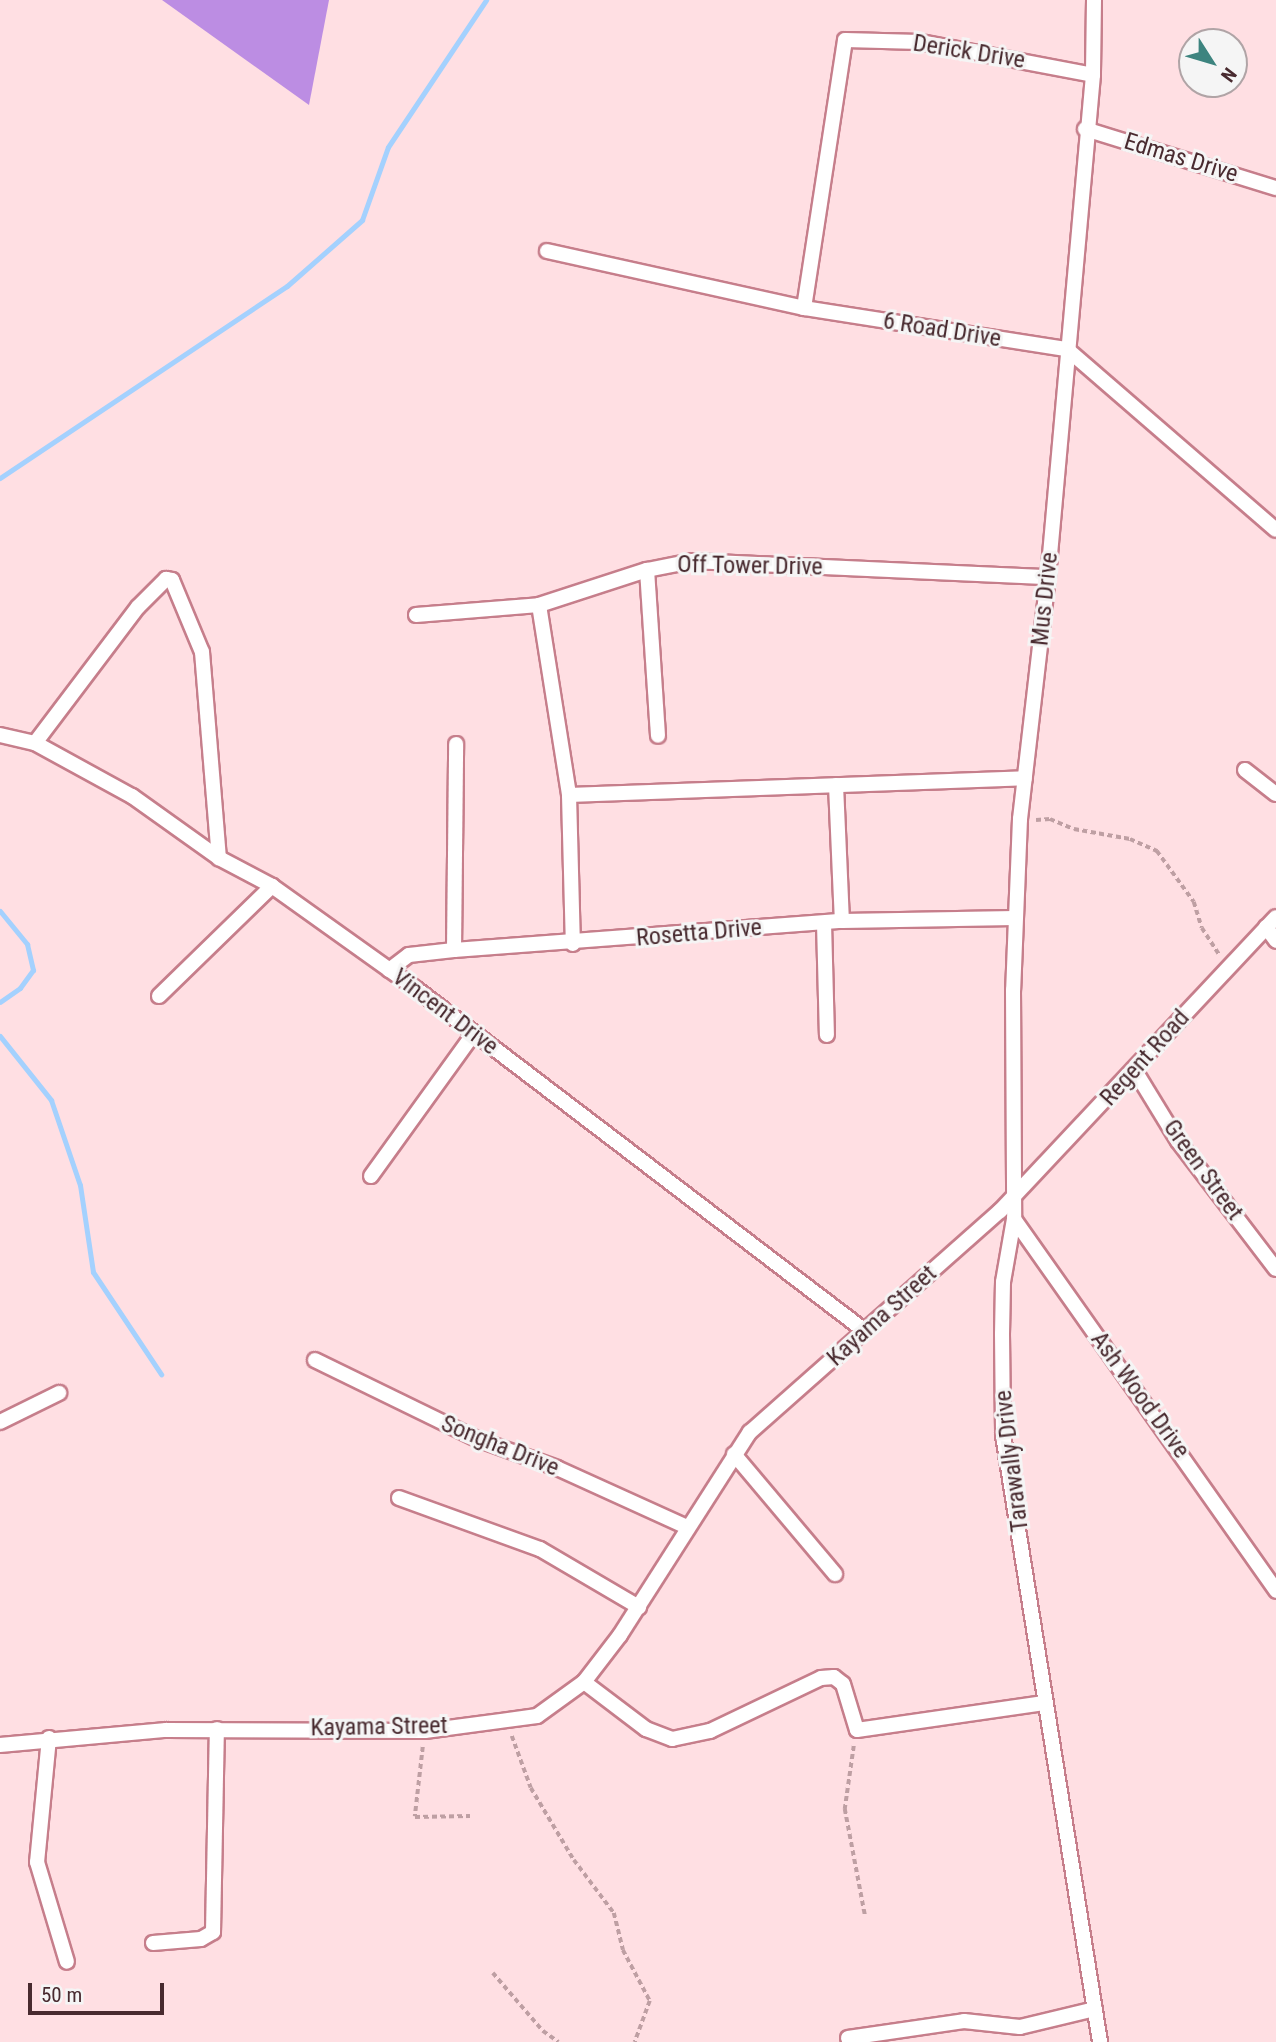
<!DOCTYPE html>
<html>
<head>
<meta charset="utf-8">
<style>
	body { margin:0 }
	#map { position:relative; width:1276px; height:2042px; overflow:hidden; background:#ffdfe3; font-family:"Roboto Condensed",sans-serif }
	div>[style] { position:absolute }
	.forest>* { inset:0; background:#bc8de3 }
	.stream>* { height:5px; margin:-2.5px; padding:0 2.5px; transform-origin:2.5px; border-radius:2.5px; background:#a4d1fe }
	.path>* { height:3.5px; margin-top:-1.75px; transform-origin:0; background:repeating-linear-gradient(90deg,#be9fa3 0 5px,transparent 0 8.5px) }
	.roads { filter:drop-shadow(2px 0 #c67e8b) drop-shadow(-2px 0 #c67e8b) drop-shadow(0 2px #c67e8b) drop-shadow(0 -2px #c67e8b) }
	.minor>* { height:14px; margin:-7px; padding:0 7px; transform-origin:7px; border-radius:7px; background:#fff }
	span { translate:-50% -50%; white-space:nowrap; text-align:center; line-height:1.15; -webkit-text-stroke:6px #f5f5f5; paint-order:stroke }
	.street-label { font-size:24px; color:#482a2f }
	.north { position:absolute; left:1178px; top:28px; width:70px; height:70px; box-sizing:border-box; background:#f5f5f5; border:2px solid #b0a4a6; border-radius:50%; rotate:127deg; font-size:19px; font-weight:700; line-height:28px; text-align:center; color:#482a2f }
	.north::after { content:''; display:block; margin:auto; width:24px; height:32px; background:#3d847f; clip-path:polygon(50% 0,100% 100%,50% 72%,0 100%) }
	.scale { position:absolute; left:28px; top:1983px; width:136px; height:32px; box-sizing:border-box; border:4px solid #482a2f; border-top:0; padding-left:9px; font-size:21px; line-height:24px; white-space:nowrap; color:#482a2f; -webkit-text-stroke:5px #f5f5f5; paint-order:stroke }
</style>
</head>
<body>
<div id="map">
	<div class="forest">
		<i style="clip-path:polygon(162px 0,329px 0,309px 105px)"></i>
	</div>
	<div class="stream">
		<i style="left:0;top:478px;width:345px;rotate:-33.8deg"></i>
		<i style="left:287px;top:286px;width:100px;rotate:-41.3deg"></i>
		<i style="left:362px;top:220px;width:77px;rotate:-70.4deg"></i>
		<i style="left:388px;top:147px;width:177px;rotate:-56.3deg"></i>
		<i style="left:0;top:911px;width:43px;rotate:50.7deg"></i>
		<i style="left:27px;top:944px;width:27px;rotate:77deg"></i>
		<i style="left:33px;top:970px;width:22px;rotate:126deg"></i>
		<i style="left:20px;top:988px;width:24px;rotate:145deg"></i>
		<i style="left:0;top:1036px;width:82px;rotate:51.4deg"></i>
		<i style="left:51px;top:1100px;width:90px;rotate:71.2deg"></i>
		<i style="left:80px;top:1185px;width:88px;rotate:81.5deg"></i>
		<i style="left:93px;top:1272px;width:123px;rotate:56.3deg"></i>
	</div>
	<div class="path">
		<i style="left:1036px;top:820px;width:14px;rotate:-4deg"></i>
		<i style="left:1050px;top:819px;width:26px;rotate:23deg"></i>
		<i style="left:1074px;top:829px;width:57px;rotate:10.1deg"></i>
		<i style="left:1130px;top:839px;width:30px;rotate:24deg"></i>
		<i style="left:1157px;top:851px;width:63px;rotate:54deg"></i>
		<i style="left:1194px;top:902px;width:27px;rotate:73deg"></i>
		<i style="left:1202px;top:928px;width:31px;rotate:57deg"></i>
		<i style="left:512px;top:1736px;width:55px;rotate:69.9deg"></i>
		<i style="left:531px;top:1788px;width:84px;rotate:59.2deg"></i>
		<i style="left:574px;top:1860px;width:66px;rotate:53deg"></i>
		<i style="left:614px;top:1913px;width:38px;rotate:76deg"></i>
		<i style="left:623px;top:1950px;width:58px;rotate:62.1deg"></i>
		<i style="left:650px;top:2001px;width:44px;rotate:110.1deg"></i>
		<i style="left:854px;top:1746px;width:64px;rotate:98.1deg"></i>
		<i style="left:845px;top:1809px;width:108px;rotate:79.3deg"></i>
		<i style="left:423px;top:1747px;width:70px;rotate:96.5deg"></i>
		<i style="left:415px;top:1817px;width:55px;rotate:-1deg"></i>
		<i style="left:493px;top:1973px;width:77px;rotate:49.2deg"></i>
		<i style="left:543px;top:2031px;width:19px;rotate:35deg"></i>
	</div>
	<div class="roads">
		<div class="minor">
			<i style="left:1094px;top:0;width:75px;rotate:90.8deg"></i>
			<i style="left:1093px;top:75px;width:504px;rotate:95.12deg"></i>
			<i style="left:1048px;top:577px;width:244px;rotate:96.6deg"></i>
			<i style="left:1020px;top:819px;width:171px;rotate:92.3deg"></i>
			<i style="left:1013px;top:990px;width:229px;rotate:89.7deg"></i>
			<i style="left:1014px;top:1219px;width:64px;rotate:99.9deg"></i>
			<i style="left:1003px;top:1282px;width:52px;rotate:91.1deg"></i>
			<i style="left:1002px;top:1334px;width:101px;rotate:89.4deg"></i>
			<i style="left:1003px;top:1435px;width:615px;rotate:80.92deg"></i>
			<i style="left:1085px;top:129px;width:200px;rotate:17.2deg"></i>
			<i style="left:547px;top:251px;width:263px;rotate:12.5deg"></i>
			<i style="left:804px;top:308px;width:266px;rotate:8.9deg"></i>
			<i style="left:1067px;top:349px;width:276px;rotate:40.9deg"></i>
			<i style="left:804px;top:308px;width:271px;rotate:-81.3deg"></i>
			<i style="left:845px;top:40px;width:75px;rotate:1.5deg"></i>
			<i style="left:920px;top:42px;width:176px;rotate:10.8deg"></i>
			<i style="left:647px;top:570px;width:166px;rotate:86.2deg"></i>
			<i style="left:539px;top:605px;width:192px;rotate:81deg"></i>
			<i style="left:569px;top:795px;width:149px;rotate:88.5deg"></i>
			<i style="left:416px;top:615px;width:123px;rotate:-4.6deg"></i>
			<i style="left:539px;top:605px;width:114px;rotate:-18deg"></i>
			<i style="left:647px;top:570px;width:47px;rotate:-11.1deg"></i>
			<i style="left:693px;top:561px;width:355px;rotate:2.6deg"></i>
			<i style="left:0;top:735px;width:36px;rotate:13deg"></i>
			<i style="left:35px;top:743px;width:111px;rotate:28.7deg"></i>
			<i style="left:132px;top:796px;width:107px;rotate:35.5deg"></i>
			<i style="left:219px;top:858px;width:60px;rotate:27.8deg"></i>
			<i style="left:272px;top:886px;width:176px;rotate:35.5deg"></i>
			<i style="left:415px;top:988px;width:566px;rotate:37.32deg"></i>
			<i style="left:35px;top:743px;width:171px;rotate:-52.9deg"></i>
			<i style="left:138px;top:607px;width:40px;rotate:-45deg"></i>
			<i style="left:166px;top:579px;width:6px;rotate:9deg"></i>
			<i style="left:172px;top:580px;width:78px;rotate:67.4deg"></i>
			<i style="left:202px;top:652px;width:207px;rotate:85.3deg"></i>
			<i style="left:1245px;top:770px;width:39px;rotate:38deg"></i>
			<i style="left:836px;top:785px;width:136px;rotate:87.5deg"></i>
			<i style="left:569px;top:795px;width:456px;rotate:-2.1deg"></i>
			<i style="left:824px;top:923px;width:112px;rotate:88.5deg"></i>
			<i style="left:1266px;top:927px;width:17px;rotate:54deg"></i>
			<i style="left:454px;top:950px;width:206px;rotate:-89.4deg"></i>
			<i style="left:389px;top:970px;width:25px;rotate:-37deg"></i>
			<i style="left:409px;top:955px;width:45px;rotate:-6.3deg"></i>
			<i style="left:454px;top:950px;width:389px;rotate:-4.3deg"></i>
			<i style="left:842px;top:921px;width:173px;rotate:-1deg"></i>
			<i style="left:159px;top:996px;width:158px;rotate:-44.2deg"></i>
			<i style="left:1134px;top:1069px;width:84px;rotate:58.6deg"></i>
			<i style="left:1178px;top:1141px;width:161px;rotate:52.6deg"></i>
			<i style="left:371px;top:1176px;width:176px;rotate:-54.2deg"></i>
			<i style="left:1014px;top:1219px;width:455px;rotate:54.8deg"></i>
			<i style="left:315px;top:1360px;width:180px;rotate:26deg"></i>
			<i style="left:477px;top:1439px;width:85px;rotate:19.9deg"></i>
			<i style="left:557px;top:1468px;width:143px;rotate:24.4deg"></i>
			<i style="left:0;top:1422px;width:66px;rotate:-26.2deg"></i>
			<i style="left:734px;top:1454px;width:157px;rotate:49.9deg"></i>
			<i style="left:399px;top:1498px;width:150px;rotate:19.9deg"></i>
			<i style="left:540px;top:1549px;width:115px;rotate:30.4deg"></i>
			<i style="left:584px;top:1682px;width:78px;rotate:37.2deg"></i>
			<i style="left:646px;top:1729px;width:28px;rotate:21deg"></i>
			<i style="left:672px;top:1739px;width:39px;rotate:-12deg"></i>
			<i style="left:710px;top:1731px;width:123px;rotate:-25.5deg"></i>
			<i style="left:821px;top:1678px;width:13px;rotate:-4deg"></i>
			<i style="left:834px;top:1677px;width:11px;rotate:38deg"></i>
			<i style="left:843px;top:1684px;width:48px;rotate:73.1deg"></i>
			<i style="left:857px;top:1730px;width:189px;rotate:-8.2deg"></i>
			<i style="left:49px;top:1738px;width:125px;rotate:95.5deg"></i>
			<i style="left:37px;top:1862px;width:104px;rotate:73.3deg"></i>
			<i style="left:0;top:1745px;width:167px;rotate:-5.2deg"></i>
			<i style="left:166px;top:1730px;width:259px;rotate:0.2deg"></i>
			<i style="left:425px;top:1731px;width:113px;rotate:-7.6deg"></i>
			<i style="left:537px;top:1716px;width:58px;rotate:-35.9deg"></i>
			<i style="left:584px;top:1682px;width:59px;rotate:-52.5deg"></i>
			<i style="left:620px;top:1635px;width:241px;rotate:-57.4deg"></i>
			<i style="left:750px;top:1432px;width:334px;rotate:-41.5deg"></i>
			<i style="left:1000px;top:1211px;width:403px;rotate:-46.8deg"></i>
			<i style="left:153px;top:1943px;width:48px;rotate:-4.8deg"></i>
			<i style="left:201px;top:1939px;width:14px;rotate:-30deg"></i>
			<i style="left:213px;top:1932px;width:203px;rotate:-88.9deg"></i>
			<i style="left:848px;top:2038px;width:117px;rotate:-8.3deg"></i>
			<i style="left:964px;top:2021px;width:56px;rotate:6.1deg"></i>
			<i style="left:1020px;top:2027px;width:77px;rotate:-13.5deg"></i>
		</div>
	</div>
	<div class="street-label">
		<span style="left:969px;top:52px;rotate:9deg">Derick Drive</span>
		<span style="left:1181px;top:158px;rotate:17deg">Edmas Drive</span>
		<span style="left:942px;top:330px;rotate:9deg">6 Road Drive</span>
		<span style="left:750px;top:566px;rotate:1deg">Off Tower Drive</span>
		<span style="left:1045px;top:599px;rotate:-84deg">Mus Drive</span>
		<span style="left:699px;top:933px;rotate:-5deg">Rosetta Drive</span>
		<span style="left:445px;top:1012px;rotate:37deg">Vincent Drive</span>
		<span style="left:1145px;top:1058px;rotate:-48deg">Regent Road</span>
		<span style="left:1203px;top:1170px;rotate:54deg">Green Street</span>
		<span style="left:882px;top:1316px;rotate:-42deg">Kayama Street</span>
		<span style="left:1140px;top:1395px;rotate:54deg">Ash Wood Drive</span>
		<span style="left:500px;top:1446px;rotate:22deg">Songha Drive</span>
		<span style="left:1012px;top:1461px;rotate:-97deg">Tarawally Drive</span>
		<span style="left:379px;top:1727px;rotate:-1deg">Kayama Street</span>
	</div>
	<div class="north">N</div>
	<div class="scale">50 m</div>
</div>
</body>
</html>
